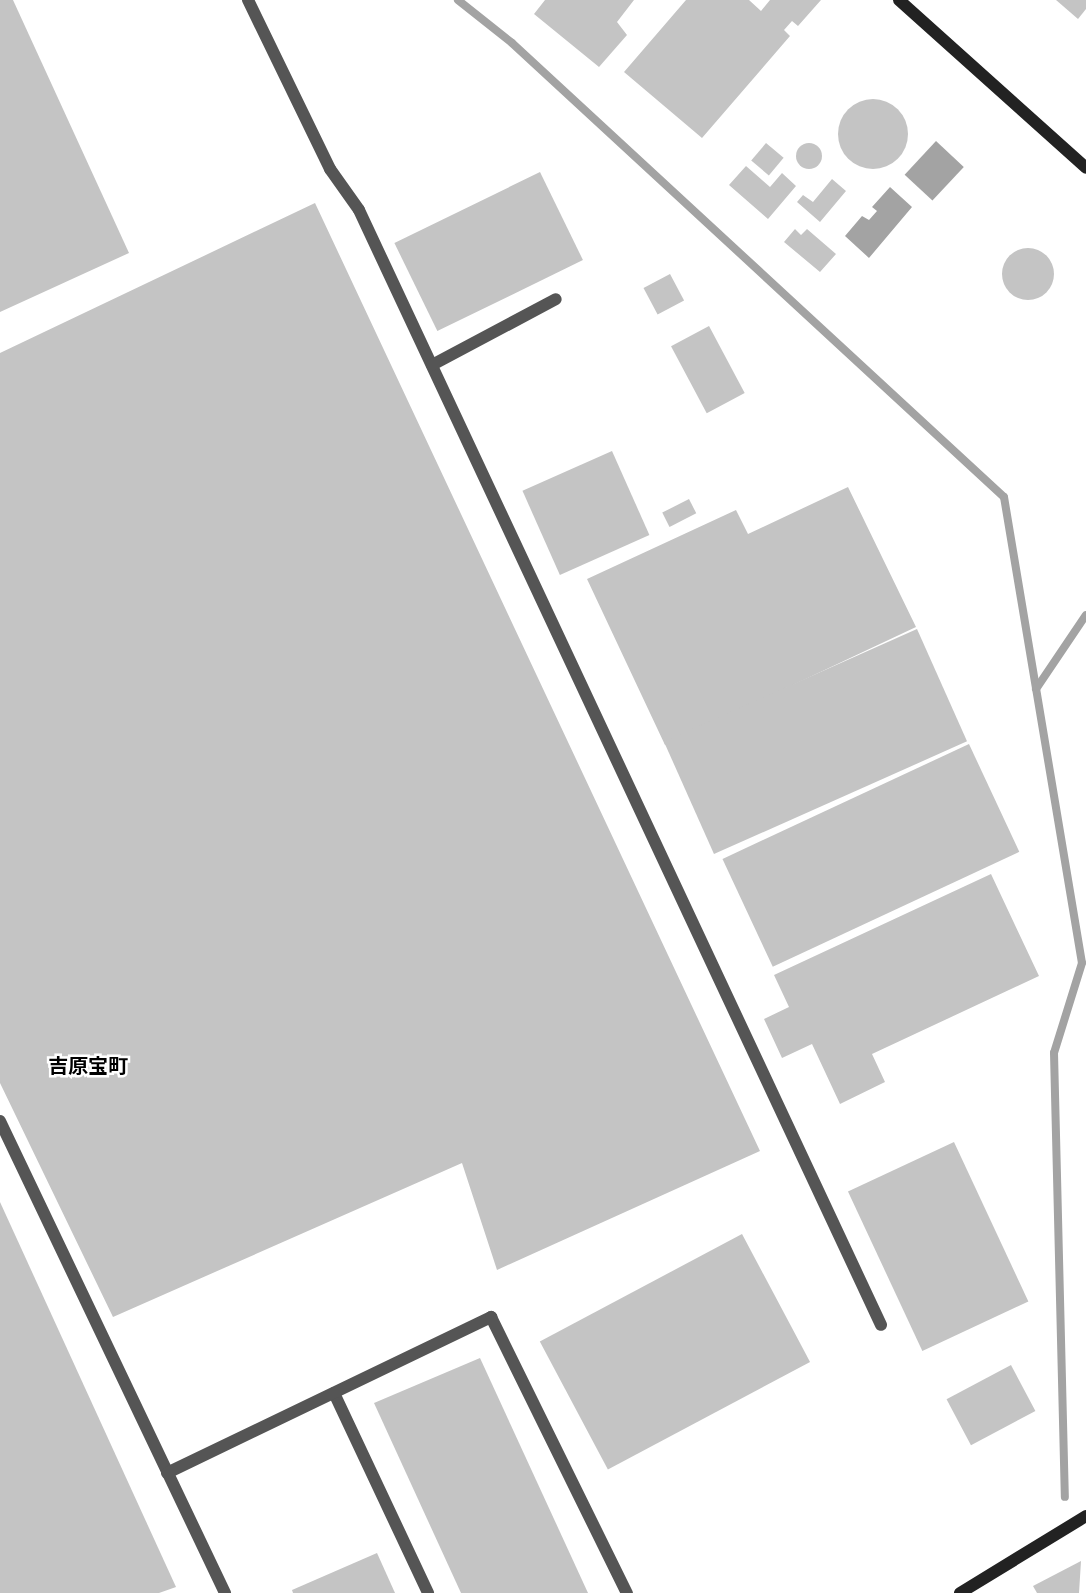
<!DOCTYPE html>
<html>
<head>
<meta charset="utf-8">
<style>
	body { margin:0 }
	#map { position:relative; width:1086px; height:1593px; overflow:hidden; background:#fff; font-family:Rubik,"Noto Sans JP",sans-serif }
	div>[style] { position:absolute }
	.water>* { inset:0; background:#a3a3a3; transform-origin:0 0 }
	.stream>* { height:8px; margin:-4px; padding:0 4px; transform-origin:4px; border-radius:4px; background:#a3a3a3 }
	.building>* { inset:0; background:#c4c4c4; transform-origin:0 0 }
	.round { border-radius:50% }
	.lane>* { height:12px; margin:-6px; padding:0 6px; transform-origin:6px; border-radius:6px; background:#555 }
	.secondary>* { height:12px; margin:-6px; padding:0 6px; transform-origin:6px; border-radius:6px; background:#222 }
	span { translate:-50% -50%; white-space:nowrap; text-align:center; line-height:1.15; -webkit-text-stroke:5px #fff; paint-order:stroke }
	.quarter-label { font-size:20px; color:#000; font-weight:700 }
</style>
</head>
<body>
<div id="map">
	<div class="water">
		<i style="left:936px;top:141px;width:38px;height:46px;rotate:43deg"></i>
		<i style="clip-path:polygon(890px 187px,912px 207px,869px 258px,845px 236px,862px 216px,869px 220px,877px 211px,872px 207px)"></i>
	</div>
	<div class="stream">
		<i style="left:458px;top:0;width:69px;rotate:38.5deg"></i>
		<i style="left:512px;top:43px;width:669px;rotate:42.7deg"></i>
		<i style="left:1004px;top:497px;width:472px;rotate:80.5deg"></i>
		<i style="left:1082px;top:963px;width:94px;rotate:107.3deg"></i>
		<i style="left:1054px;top:1053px;width:444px;rotate:88.6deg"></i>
		<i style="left:1036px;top:689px;width:89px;rotate:-56deg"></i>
	</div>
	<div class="building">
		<i style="clip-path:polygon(0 0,13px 0,129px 253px,0 312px)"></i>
		<i style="clip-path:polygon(545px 0,634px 0,617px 22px,627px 35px,599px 67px,534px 14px)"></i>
		<i style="clip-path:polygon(686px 0,749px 0,761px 11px,770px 0,821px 0,798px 26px,792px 21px,784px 30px,790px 36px,702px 138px,624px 72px)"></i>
		<i style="clip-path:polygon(1056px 0,1086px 0,1086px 9px,1078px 19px)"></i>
		<i class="round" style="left:838px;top:99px;width:70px;height:70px"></i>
		<i style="left:766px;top:143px;width:23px;height:23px;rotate:40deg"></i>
		<i class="round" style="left:796px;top:143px;width:26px;height:26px"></i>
		<i style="clip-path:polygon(746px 166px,770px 187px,782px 173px,796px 186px,768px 219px,729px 185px)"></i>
		<i style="left:540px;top:172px;width:98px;height:162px;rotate:64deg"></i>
		<i style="clip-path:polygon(832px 179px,846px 191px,820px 222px,797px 202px,803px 195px,813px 202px)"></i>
		<i style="clip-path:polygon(315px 203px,760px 1151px,497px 1270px,462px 1163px,113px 1317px,0 1083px,0 353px)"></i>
		<i style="clip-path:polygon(795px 229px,801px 235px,807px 229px,836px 254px,820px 272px,784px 242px)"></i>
		<i class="round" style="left:1002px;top:248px;width:52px;height:52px"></i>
		<i style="left:670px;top:274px;width:30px;height:30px;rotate:62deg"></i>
		<i style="left:709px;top:326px;width:76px;height:43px;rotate:62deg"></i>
		<i style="left:612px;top:451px;width:92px;height:98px;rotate:66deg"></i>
		<i style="clip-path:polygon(848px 487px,916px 627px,665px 745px,587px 579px,736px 510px,748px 534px)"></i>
		<i style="left:689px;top:499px;width:16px;height:30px;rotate:63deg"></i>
		<i style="left:917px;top:629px;width:123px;height:277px;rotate:66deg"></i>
		<i style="left:969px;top:744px;width:119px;height:272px;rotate:65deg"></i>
		<i style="clip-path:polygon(991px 874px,1039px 976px,872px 1054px,885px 1082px,840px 1104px,812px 1044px,782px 1058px,764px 1019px,789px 1007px,774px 975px)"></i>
		<i style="left:954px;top:1142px;width:176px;height:117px;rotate:65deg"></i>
		<i style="clip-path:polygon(0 1202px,176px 1587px,159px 1593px,0 1593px)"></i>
		<i style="left:742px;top:1234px;width:145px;height:229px;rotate:62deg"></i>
		<i style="clip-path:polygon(480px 1358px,588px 1593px,461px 1593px,374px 1403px)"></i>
		<i style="left:1011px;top:1365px;width:52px;height:73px;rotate:62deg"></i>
		<i style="clip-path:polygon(377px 1553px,395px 1593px,293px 1593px,292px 1590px)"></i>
		<i style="clip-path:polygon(1081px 1561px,1079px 1593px,1037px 1593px,1033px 1586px)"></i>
	</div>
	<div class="lane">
		<i style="left:248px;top:0;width:188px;rotate:64.1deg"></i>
		<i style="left:330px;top:169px;width:50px;rotate:54.7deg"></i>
		<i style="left:359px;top:210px;width:1231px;rotate:64.91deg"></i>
		<i style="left:432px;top:365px;width:140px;rotate:-28deg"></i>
		<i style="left:0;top:1121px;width:523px;rotate:64.51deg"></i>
		<i style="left:334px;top:1393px;width:221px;rotate:64.8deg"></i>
		<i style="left:167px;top:1473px;width:360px;rotate:-25.7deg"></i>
		<i style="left:491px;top:1317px;width:308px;rotate:63.8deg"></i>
	</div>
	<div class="secondary">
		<i style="left:899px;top:0;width:251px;rotate:41.9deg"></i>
		<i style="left:960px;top:1593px;width:148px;rotate:-31.4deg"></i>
	</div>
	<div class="quarter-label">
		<span style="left:88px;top:1066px">吉原宝町</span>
	</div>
</div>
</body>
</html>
